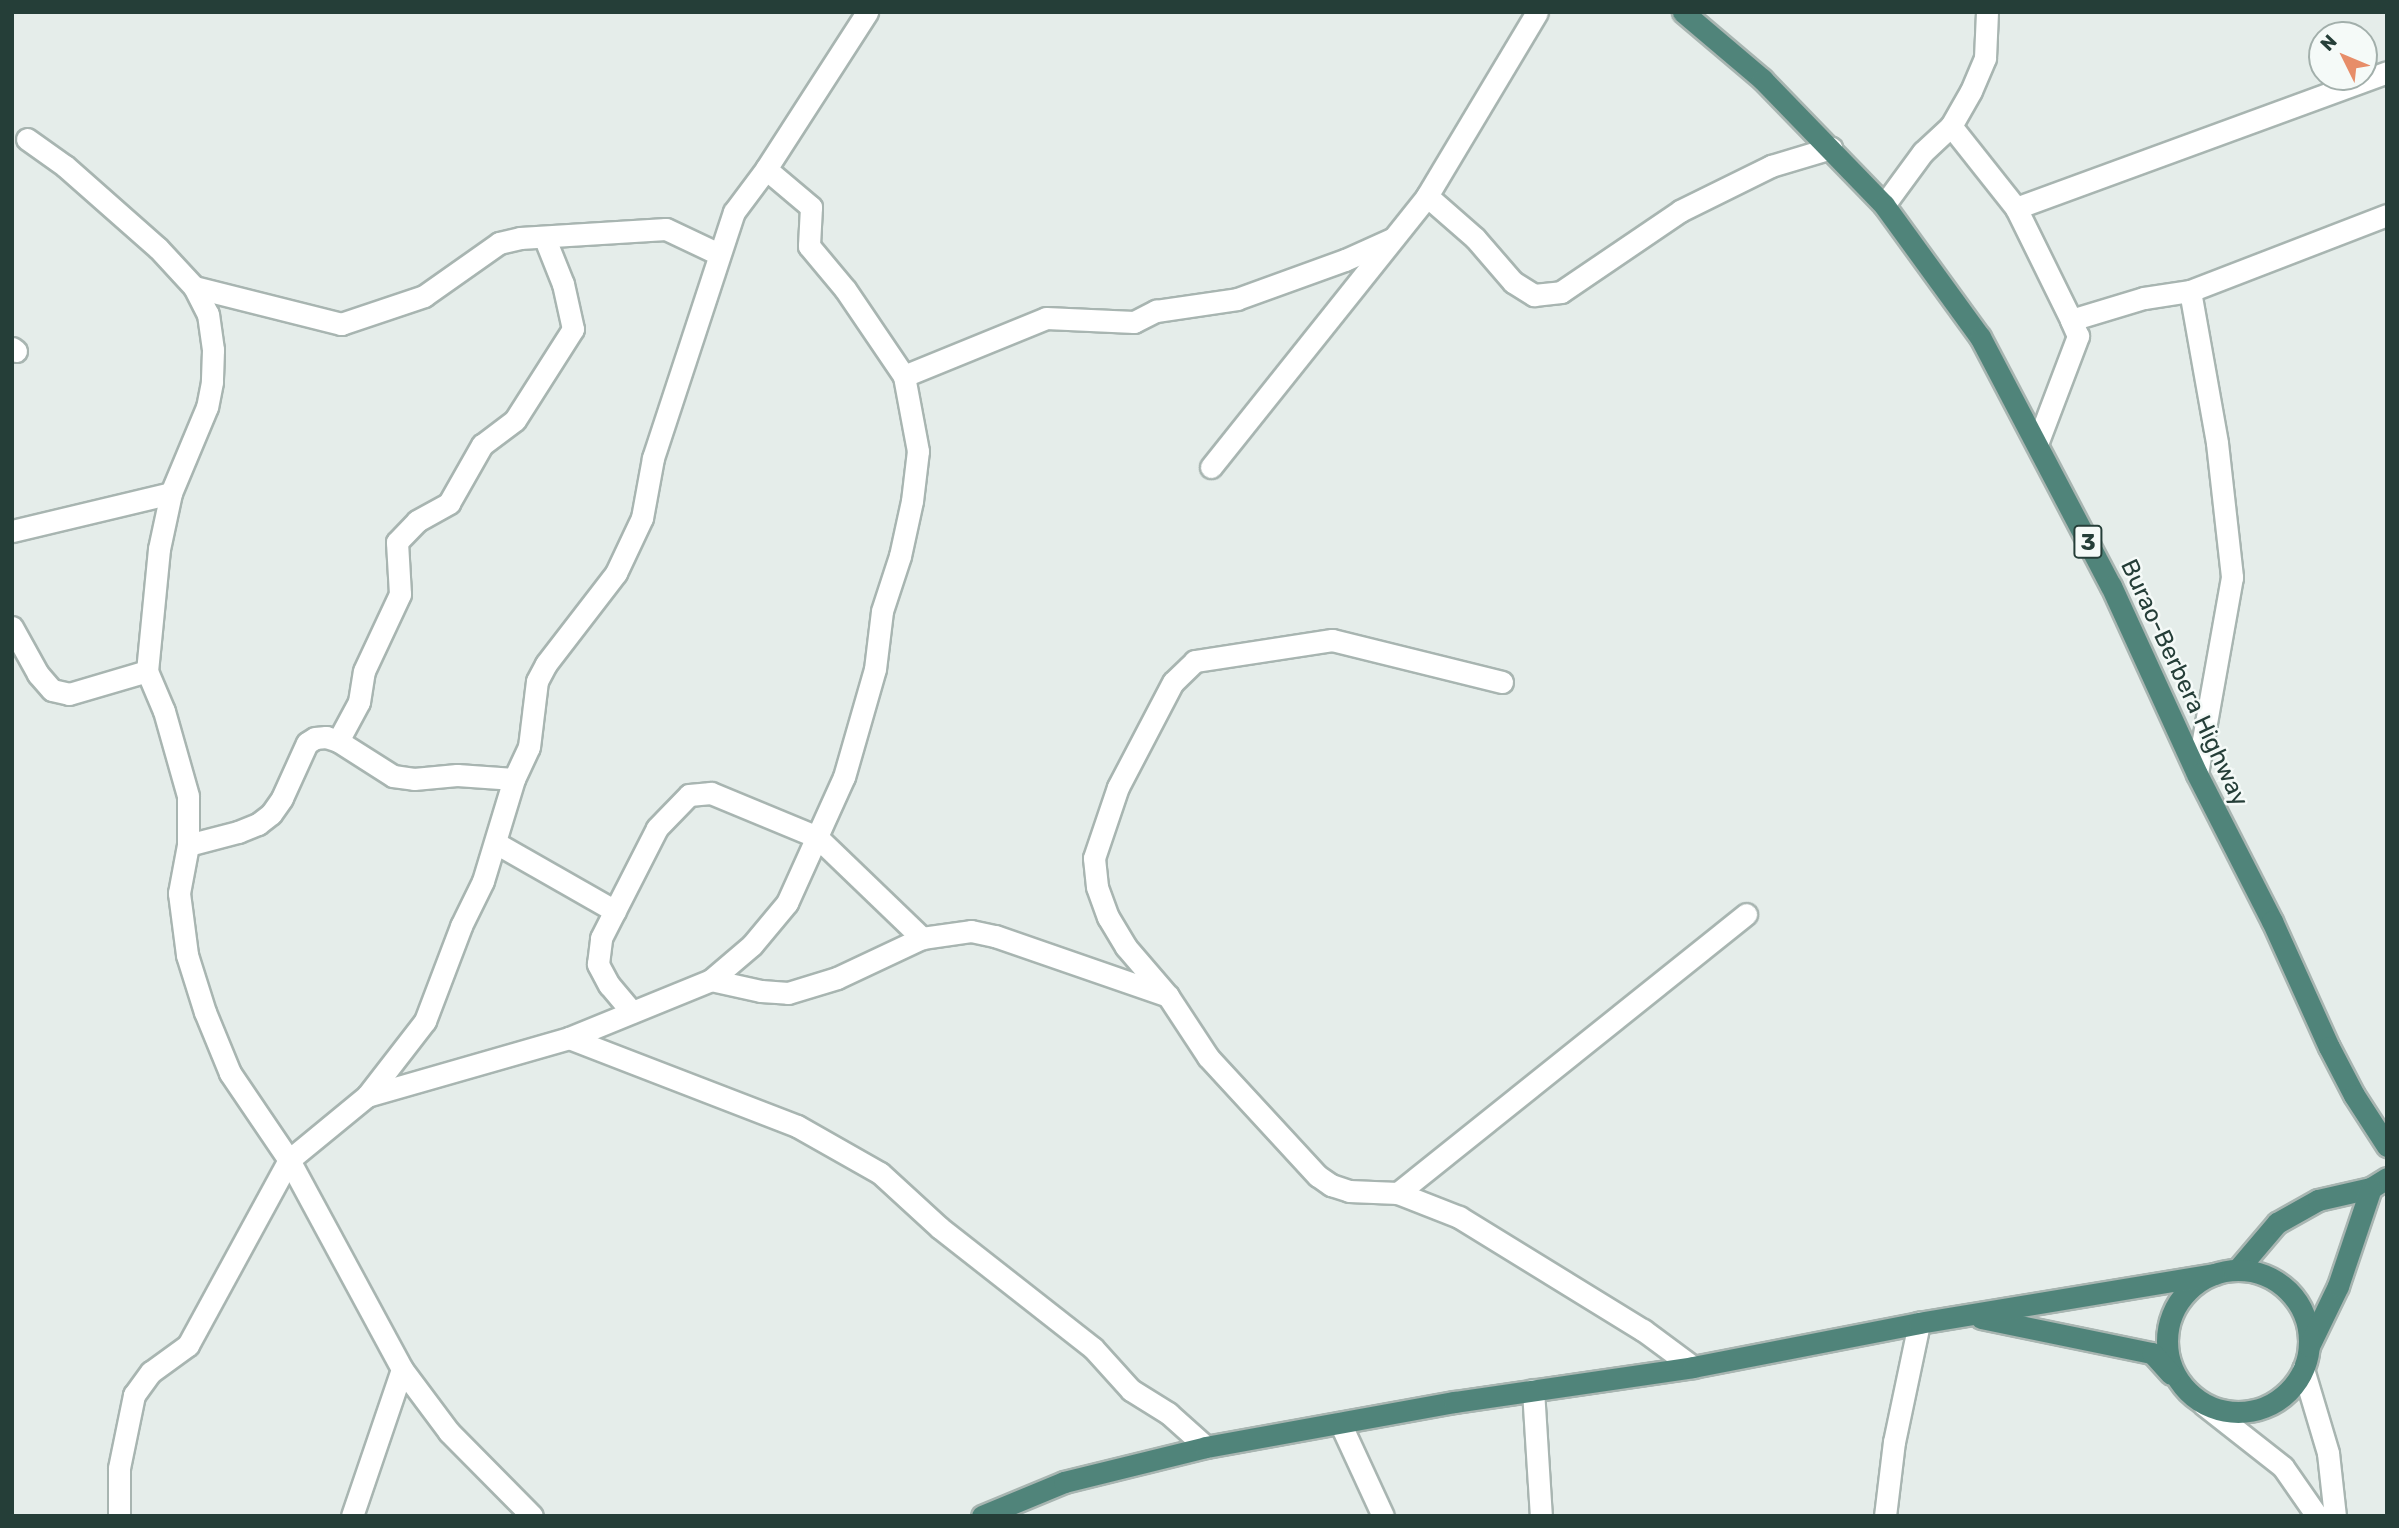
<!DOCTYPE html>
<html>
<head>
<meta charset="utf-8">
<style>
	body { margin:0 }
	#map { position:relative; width:2399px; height:1528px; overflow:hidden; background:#e5edea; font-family:Rubik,sans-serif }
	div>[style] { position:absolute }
	.roads { filter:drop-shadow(2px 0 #a8b5b1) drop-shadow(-2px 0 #a8b5b1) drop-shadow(0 2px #a8b5b1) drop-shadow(0 -2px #a8b5b1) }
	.minor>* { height:21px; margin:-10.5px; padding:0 10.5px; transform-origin:10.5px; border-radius:10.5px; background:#fff }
	.tertiary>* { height:21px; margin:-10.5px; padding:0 10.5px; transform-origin:10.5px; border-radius:10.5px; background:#fff }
	.trunk>* { height:21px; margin:-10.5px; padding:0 10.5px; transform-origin:10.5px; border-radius:10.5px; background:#50847a }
	.trunk>.ring { margin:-10.5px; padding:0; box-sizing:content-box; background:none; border:21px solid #50847a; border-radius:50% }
	span { translate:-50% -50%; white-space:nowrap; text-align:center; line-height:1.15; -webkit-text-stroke:5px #f5faf8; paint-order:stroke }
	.shield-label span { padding:2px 5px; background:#f5faf8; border:2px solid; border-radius:5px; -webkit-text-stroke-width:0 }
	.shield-label { font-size:23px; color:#253e38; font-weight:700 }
	.street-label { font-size:24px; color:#253e38 }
	.frame { position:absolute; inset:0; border:14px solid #253e38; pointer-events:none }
	.north { position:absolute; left:2308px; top:21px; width:70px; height:70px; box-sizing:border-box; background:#f5faf8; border:2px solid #a2afab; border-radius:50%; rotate:313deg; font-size:19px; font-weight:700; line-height:28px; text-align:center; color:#253e38 }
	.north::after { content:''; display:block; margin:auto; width:24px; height:32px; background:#e78d69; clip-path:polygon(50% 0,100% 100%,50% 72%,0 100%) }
</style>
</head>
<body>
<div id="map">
	<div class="roads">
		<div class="minor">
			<i style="left:1951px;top:126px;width:105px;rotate:51.6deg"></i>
			<i style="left:2016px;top:208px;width:125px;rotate:63.8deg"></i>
			<i style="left:27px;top:139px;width:47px;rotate:35.4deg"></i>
			<i style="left:65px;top:166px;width:124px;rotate:41.4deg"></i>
			<i style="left:158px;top:248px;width:53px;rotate:47.3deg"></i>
			<i style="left:194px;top:287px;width:30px;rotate:63deg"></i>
			<i style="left:208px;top:314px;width:36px;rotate:82deg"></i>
			<i style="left:213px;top:350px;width:32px;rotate:92deg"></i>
			<i style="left:212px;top:382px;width:25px;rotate:101deg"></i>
			<i style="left:207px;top:407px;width:93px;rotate:112.7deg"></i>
			<i style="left:171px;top:493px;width:57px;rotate:102.1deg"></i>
			<i style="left:159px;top:549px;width:123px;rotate:95.6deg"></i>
			<i style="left:147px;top:671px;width:43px;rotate:67deg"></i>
			<i style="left:164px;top:711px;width:88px;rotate:74.2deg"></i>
			<i style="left:188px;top:796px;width:49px;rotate:90deg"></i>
			<i style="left:188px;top:845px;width:49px;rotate:100.6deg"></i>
			<i style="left:179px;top:893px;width:63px;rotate:82.6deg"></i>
			<i style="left:187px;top:955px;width:60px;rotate:72.5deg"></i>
			<i style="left:205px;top:1012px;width:66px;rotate:67.7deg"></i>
			<i style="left:230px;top:1073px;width:105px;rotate:55.9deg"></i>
			<i style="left:289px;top:1160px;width:238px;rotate:61.6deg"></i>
			<i style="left:402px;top:1369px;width:79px;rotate:53.3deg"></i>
			<i style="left:449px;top:1432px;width:118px;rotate:45.3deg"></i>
			<i style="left:766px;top:169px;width:59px;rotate:40.2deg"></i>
			<i style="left:811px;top:207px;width:39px;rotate:93deg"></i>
			<i style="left:809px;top:246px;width:56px;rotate:50.1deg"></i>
			<i style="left:845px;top:289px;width:105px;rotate:55.9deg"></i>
			<i style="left:904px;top:376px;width:153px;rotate:-22.2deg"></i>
			<i style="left:1046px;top:318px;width:88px;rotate:2.6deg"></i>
			<i style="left:1134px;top:322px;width:25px;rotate:-27deg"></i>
			<i style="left:1156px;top:311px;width:82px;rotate:-8.4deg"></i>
			<i style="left:1237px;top:299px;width:115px;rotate:-19.9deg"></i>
			<i style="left:1345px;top:260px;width:51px;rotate:-24.1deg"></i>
			<i style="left:1427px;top:196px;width:64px;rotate:41.2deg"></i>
			<i style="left:1475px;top:238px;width:58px;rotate:49.2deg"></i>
			<i style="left:1513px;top:282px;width:25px;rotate:32deg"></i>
			<i style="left:1534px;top:295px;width:27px;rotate:-6deg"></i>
			<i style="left:1561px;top:292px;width:144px;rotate:-34.2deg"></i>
			<i style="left:1680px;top:211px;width:102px;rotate:-26.3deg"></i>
			<i style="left:1771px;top:166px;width:63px;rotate:-16.7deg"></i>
			<i style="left:1884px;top:205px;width:66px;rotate:-53.7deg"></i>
			<i style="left:1923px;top:152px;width:38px;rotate:-43deg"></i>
			<i style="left:1951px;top:126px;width:40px;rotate:-60.3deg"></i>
			<i style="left:1971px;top:91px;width:36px;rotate:-67deg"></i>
			<i style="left:1985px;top:58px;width:46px;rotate:-87.5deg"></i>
			<i style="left:2016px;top:208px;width:395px;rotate:-20.1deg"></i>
			<i style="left:194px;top:287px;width:152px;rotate:14.1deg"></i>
			<i style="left:341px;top:324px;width:88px;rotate:-18.6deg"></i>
			<i style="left:424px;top:296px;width:92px;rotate:-35.2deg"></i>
			<i style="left:499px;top:243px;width:22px;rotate:-13deg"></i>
			<i style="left:520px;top:238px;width:146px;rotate:-3.5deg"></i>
			<i style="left:666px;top:229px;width:59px;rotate:25.3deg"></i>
			<i style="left:2190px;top:291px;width:154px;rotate:79.9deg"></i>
			<i style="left:2217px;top:443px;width:135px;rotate:83.6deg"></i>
			<i style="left:2232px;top:577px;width:200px;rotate:100.1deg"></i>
			<i style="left:12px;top:348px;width:5px;rotate:37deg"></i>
			<i style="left:2037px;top:444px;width:116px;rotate:-69.2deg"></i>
			<i style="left:2078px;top:336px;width:17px;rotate:-114deg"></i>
			<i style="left:2071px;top:320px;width:76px;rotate:-16.8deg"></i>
			<i style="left:2144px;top:298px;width:47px;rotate:-8.7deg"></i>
			<i style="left:2190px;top:291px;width:211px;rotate:-21.1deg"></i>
			<i style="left:1211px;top:467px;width:347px;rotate:-51.4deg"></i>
			<i style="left:1427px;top:196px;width:214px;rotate:-59.1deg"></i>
			<i style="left:12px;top:531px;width:163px;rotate:-13.4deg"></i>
			<i style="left:12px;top:627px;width:54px;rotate:61deg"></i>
			<i style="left:38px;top:674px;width:21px;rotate:49deg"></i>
			<i style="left:52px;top:690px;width:17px;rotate:13deg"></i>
			<i style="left:69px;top:694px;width:81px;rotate:-16.4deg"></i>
			<i style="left:1502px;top:682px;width:175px;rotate:-166.1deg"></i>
			<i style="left:1332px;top:640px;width:139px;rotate:171.3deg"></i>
			<i style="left:1195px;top:661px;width:30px;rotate:136deg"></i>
			<i style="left:1173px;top:682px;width:119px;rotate:117.6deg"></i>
			<i style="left:1118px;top:787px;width:75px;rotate:108.7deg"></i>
			<i style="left:1094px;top:858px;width:29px;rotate:84deg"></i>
			<i style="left:1097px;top:887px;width:32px;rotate:70deg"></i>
			<i style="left:1108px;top:917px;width:35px;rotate:59deg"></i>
			<i style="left:1126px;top:947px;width:65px;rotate:49.4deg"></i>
			<i style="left:1168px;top:996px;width:73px;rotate:56.7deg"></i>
			<i style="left:1208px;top:1057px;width:162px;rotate:47.3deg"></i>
			<i style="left:1318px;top:1176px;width:16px;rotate:35deg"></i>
			<i style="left:1331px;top:1185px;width:19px;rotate:18deg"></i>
			<i style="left:1349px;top:1191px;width:49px;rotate:2.3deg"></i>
			<i style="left:1398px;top:1193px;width:66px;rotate:21.5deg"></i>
			<i style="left:1459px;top:1217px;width:216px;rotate:31.6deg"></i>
			<i style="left:1643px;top:1330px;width:62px;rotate:36.5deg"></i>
			<i style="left:338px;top:741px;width:44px;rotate:-61.7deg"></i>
			<i style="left:359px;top:702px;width:31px;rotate:-81deg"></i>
			<i style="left:364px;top:671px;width:85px;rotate:-64.9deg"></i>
			<i style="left:400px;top:594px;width:52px;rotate:-93.3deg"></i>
			<i style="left:397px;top:542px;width:29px;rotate:-46deg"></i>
			<i style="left:417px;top:521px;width:37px;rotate:-29deg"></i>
			<i style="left:449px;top:503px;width:67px;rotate:-60.4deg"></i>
			<i style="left:482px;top:445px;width:41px;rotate:-37.1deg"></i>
			<i style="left:515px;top:420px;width:108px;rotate:-57.5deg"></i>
			<i style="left:573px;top:329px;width:46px;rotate:-102.5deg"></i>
			<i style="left:563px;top:284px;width:48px;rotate:-111.8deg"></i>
			<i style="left:496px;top:843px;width:137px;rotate:29.7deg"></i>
			<i style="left:188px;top:845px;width:52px;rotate:-14.6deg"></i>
			<i style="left:238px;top:832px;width:22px;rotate:-22deg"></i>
			<i style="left:258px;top:824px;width:16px;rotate:-38deg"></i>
			<i style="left:271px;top:814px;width:19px;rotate:-55deg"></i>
			<i style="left:282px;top:798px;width:60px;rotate:-65.6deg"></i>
			<i style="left:307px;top:743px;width:9px;rotate:-32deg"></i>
			<i style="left:315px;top:738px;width:11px;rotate:-5deg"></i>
			<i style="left:326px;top:737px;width:13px;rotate:18deg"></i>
			<i style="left:338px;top:741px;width:65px;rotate:32.5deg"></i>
			<i style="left:393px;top:776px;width:21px;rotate:8deg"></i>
			<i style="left:414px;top:779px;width:43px;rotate:-5.3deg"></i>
			<i style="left:457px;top:775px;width:57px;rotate:4deg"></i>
			<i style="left:711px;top:980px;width:51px;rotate:12.4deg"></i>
			<i style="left:761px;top:991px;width:27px;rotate:4deg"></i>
			<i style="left:788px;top:993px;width:51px;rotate:-17deg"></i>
			<i style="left:837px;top:978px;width:94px;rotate:-25.2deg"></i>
			<i style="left:922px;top:938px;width:49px;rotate:-8.1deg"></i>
			<i style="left:971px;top:931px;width:25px;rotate:12deg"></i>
			<i style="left:995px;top:936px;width:183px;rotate:19.1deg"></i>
			<i style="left:632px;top:1012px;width:35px;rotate:-130deg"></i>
			<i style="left:609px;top:985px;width:24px;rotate:-118deg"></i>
			<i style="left:598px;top:964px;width:26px;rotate:-83deg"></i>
			<i style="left:601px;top:938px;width:123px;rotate:-63deg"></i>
			<i style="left:657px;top:828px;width:46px;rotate:-45.9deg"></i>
			<i style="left:689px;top:795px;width:22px;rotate:-5deg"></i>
			<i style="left:711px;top:793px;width:115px;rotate:22.5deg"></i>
			<i style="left:817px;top:837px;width:146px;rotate:43.9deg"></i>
			<i style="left:569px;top:1038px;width:244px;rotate:21.1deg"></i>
			<i style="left:797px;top:1126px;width:95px;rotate:29.5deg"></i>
			<i style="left:880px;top:1173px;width:81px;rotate:42.5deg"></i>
			<i style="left:940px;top:1228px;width:194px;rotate:38.1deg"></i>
			<i style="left:1093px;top:1348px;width:57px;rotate:47.9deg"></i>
			<i style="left:1131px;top:1390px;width:44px;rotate:31.9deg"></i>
			<i style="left:1168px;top:1413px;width:51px;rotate:41.8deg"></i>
			<i style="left:367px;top:1096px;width:210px;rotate:-16deg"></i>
			<i style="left:569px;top:1038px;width:153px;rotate:-22.2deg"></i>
			<i style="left:711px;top:980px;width:54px;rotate:-40.5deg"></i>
			<i style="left:752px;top:945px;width:55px;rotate:-50.2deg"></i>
			<i style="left:787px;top:903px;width:138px;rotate:-65.7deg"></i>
			<i style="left:844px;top:777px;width:112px;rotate:-74deg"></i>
			<i style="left:875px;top:669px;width:58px;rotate:-83.1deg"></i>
			<i style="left:882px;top:611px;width:58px;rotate:-71.9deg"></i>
			<i style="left:900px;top:556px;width:56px;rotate:-77.7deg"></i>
			<i style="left:912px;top:501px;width:50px;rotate:-83.2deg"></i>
			<i style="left:918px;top:451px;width:76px;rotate:-100.6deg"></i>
			<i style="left:1398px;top:1193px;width:446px;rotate:-38.7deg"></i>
			<i style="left:1533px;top:1390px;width:126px;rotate:86.4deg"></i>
			<i style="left:1340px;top:1423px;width:102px;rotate:65.2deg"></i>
			<i style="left:119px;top:1516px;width:48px;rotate:-90deg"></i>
			<i style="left:119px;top:1468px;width:75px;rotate:-78.4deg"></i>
			<i style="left:134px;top:1395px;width:29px;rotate:-54deg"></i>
			<i style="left:151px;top:1372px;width:46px;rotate:-36.1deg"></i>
			<i style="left:188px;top:1345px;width:211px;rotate:-61.4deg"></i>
			<i style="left:289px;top:1160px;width:101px;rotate:-39.4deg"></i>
			<i style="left:367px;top:1096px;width:95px;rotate:-52.3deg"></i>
			<i style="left:425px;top:1021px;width:102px;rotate:-69.2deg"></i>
			<i style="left:461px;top:926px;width:50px;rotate:-63.9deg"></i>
			<i style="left:483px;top:881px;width:107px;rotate:-73.1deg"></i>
			<i style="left:514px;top:779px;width:35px;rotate:-65deg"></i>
			<i style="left:529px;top:747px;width:66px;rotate:-83.1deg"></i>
			<i style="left:537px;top:681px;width:19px;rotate:-62deg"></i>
			<i style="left:546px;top:664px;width:115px;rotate:-52.4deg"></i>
			<i style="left:616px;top:573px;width:61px;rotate:-64.7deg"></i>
			<i style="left:642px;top:518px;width:61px;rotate:-79.6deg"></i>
			<i style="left:653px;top:458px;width:259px;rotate:-71.8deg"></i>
			<i style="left:734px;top:212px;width:54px;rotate:-53.3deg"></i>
			<i style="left:766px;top:169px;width:187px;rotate:-57.2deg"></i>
			<i style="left:352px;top:1516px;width:155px;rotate:-71.2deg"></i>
			<i style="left:1885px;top:1516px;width:75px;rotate:-83.1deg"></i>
			<i style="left:1894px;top:1442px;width:122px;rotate:-78.1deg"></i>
		</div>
		<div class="tertiary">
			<i style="left:2303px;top:1369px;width:88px;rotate:73.4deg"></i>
			<i style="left:2328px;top:1453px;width:63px;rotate:83.7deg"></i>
			<i style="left:2203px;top:1404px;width:102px;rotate:38.2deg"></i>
			<i style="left:2283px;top:1467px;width:60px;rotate:55.2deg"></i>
		</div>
		<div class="trunk">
			<i style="left:1683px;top:12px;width:104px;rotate:40.3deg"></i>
			<i style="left:1762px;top:79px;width:175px;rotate:45.9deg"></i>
			<i style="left:1884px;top:205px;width:163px;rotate:54deg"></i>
			<i style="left:1980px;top:337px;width:281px;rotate:62.3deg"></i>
			<i style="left:2111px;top:586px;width:207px;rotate:65.4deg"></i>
			<i style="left:2197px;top:774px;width:165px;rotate:63deg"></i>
			<i style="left:2272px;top:921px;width:138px;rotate:65.7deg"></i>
			<i style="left:2329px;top:1047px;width:54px;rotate:62.5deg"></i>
			<i style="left:2354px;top:1095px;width:61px;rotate:57.1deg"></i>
			<i style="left:2237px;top:1270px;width:62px;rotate:-49.6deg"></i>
			<i style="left:2277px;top:1223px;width:47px;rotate:-29.3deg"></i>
			<i style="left:2318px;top:1200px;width:54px;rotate:-12.8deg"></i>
			<i style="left:2371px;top:1188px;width:19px;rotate:-32deg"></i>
			<i class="ring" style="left:2167px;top:1270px;width:121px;height:121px"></i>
			<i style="left:1981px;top:1318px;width:175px;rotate:11.6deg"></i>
			<i style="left:2152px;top:1353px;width:28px;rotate:48deg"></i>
			<i style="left:2309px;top:1346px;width:67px;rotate:-64.2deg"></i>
			<i style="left:2338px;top:1286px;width:103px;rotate:-71.4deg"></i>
			<i style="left:982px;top:1516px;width:89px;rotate:-22.5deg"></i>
			<i style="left:1064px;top:1482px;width:146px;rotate:-13.8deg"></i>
			<i style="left:1206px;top:1447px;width:252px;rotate:-10.3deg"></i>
			<i style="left:1454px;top:1402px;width:242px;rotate:-8.3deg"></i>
			<i style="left:1693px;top:1367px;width:230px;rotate:-11deg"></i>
			<i style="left:1919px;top:1323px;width:299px;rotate:-9.4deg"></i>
		</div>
	</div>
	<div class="shield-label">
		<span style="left:2088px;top:542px">3</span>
	</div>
	<div class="street-label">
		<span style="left:2184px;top:683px;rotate:65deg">Burao-Berbera Highway</span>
	</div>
	<div class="frame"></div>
	<div class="north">N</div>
</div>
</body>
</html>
